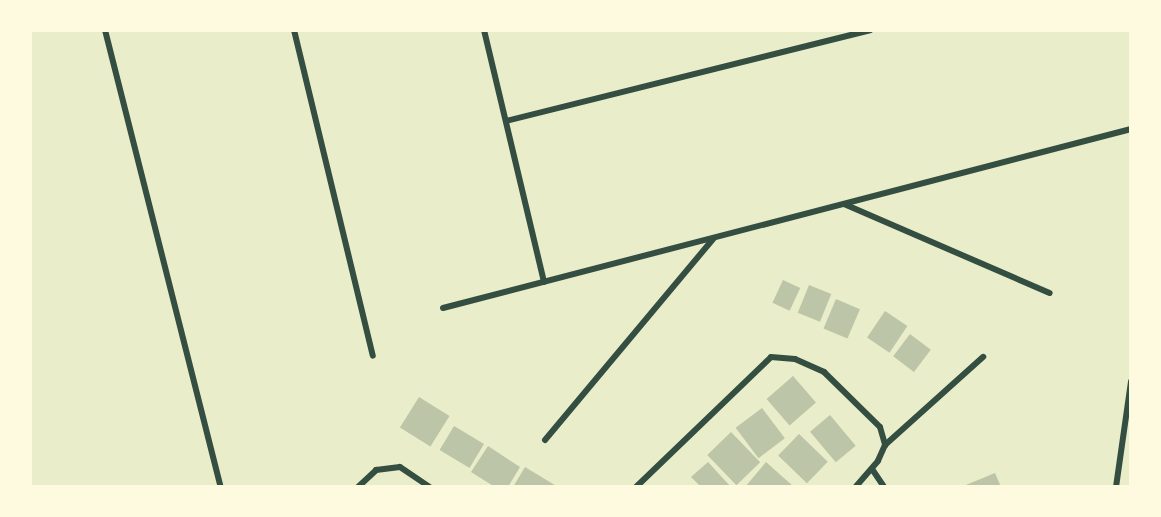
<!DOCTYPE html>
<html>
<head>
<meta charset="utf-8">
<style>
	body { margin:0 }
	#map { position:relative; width:1161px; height:517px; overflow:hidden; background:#e9edc9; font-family:"PT Serif",serif }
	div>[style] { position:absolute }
	.building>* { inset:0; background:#bcc5a7; transform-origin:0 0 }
	.minor>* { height:6px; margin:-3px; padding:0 3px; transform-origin:3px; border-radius:3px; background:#344e41 }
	span { translate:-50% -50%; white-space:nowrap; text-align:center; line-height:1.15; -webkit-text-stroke:6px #fefae0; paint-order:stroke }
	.frame { position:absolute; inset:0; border:32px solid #fefae0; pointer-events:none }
</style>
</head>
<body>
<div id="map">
	<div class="building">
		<i style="left:783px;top:280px;width:19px;height:25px;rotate:25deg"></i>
		<i style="left:809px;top:285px;width:24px;height:30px;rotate:22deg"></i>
		<i style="left:836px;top:299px;width:26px;height:32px;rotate:23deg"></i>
		<i style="left:885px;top:311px;width:27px;height:32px;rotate:34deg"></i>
		<i style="left:910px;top:334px;width:26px;height:28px;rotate:37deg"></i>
		<i style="left:793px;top:376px;width:35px;height:35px;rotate:49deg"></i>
		<i style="left:419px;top:397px;width:36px;height:36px;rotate:32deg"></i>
		<i style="left:762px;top:408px;width:38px;height:33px;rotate:53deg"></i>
		<i style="left:830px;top:415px;width:40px;height:26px;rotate:50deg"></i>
		<i style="left:454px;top:426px;width:35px;height:28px;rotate:31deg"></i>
		<i style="left:731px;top:432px;width:42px;height:33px;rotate:46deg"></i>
		<i style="left:799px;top:434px;width:40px;height:30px;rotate:44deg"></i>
		<i style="clip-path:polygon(488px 446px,520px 467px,508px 487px,495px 487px,471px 472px)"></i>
		<i style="clip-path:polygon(708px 462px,731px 487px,701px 487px,691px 477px)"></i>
		<i style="clip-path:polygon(766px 462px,794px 487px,745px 487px)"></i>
		<i style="clip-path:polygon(525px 467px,558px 487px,513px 487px)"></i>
		<i style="clip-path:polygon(995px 473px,1001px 487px,961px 487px)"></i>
	</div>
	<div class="minor">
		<i style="left:105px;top:30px;width:471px;rotate:75.8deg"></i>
		<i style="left:294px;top:30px;width:335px;rotate:76.4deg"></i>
		<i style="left:484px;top:30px;width:259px;rotate:76.6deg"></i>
		<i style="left:506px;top:121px;width:375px;rotate:-14deg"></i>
		<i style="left:844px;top:204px;width:224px;rotate:23.4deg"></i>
		<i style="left:443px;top:308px;width:711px;rotate:-14.58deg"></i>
		<i style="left:545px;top:440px;width:263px;rotate:-50.1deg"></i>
		<i style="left:885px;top:445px;width:132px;rotate:-41.9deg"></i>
		<i style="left:872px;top:469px;width:22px;rotate:56deg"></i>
		<i style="left:358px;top:487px;width:25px;rotate:-43deg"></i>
		<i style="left:376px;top:470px;width:24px;rotate:-7deg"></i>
		<i style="left:400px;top:467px;width:36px;rotate:34deg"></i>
		<i style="left:636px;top:487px;width:187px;rotate:-43.9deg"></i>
		<i style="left:771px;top:357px;width:24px;rotate:5deg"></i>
		<i style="left:795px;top:359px;width:32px;rotate:24deg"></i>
		<i style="left:824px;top:372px;width:78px;rotate:44.5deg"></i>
		<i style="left:880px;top:427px;width:19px;rotate:74deg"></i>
		<i style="left:885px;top:445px;width:17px;rotate:114deg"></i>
		<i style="left:878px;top:461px;width:35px;rotate:131deg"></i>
		<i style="left:1116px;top:487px;width:107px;rotate:-81.9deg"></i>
	</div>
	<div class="frame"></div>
</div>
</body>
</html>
